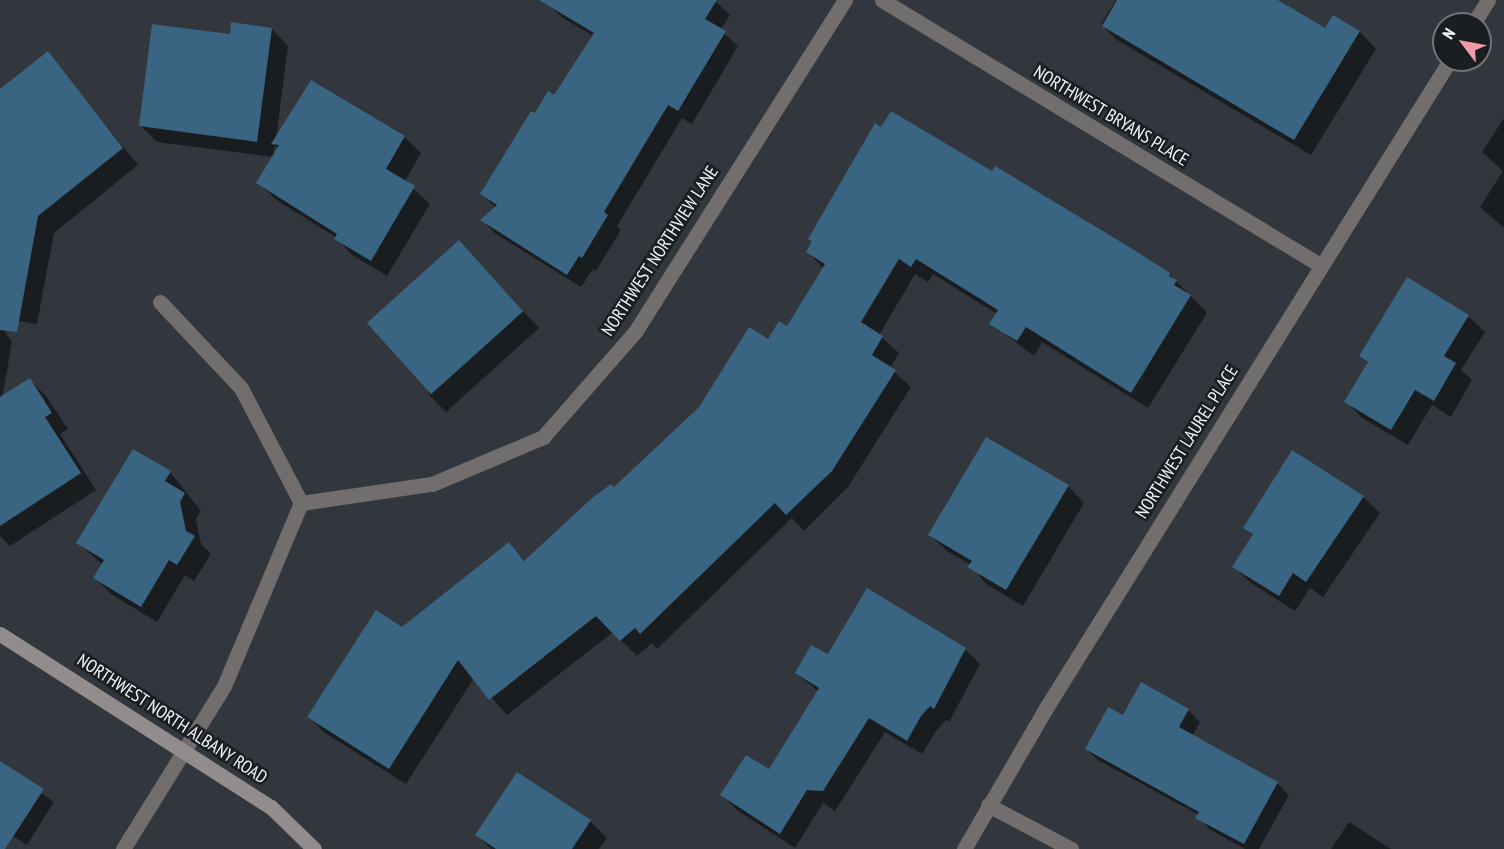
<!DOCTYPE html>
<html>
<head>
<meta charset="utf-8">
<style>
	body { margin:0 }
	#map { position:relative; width:1504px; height:849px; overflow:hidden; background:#31373c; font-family:"PT Sans Narrow",sans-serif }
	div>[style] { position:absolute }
	.shadow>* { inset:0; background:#0007 }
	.building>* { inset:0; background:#396482; transform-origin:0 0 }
	.street>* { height:15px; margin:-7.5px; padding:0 7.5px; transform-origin:7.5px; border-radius:7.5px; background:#726e6e }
	.secondary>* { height:15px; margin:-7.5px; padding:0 7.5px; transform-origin:7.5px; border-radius:7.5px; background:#938c8d }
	span { translate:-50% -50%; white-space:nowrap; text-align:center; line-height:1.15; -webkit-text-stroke:5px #1b1e21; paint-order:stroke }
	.street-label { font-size:18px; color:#f1f6f9 }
	.north { position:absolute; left:1432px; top:12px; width:60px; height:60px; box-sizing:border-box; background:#1b1e21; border:2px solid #717477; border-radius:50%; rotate:302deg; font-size:16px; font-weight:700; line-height:24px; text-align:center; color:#f1f6f9 }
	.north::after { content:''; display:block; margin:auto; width:21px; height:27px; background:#f39aaa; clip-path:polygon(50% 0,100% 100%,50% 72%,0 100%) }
</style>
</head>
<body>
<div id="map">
	<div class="shadow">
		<i style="clip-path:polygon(552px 0,714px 0,730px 15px,720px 30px,738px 46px,692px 124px,682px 118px,617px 226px,621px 230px,596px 271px,593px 269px,581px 287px,496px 234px,482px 220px,496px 208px,482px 194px,535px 115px,555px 97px,593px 36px,563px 18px,549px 5px)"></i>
		<i style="clip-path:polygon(1116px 0,1278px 0,1325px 30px,1334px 17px,1360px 32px,1376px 49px,1311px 155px,1117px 40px,1101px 24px)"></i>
		<i style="clip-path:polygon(272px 29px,288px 46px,276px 139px,311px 82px,404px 137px,421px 153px,405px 181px,430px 204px,387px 276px,352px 255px,337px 238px,275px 199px,258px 182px,278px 149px,275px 145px,273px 157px,157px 142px,141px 126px,231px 36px)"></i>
		<i style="clip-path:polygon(47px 53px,138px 165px,54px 233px,37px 324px,0 318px,0 91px)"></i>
		<i style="clip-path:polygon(1504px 118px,1504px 228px,1480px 207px,1503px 171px,1482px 152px)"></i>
		<i style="clip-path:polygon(992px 173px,1169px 274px,1207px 313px,1148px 408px,1042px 342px,1034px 356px,991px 323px,997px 314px,933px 274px,928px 282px,915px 274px,879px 335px,899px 353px,890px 368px,911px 387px,848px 487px,804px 531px,792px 518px,657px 649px,652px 643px,637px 656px,613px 632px,507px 715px,474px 678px,406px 784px,325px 733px,309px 717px,402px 629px,509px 544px,526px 562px,614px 489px,768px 341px,787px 328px,824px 269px,808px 252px)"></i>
		<i style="clip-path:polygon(459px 242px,539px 328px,446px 412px,430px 396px,390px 305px)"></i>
		<i style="clip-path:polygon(1468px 316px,1485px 332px,1461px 370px,1472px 380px,1451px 417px,1432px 405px,1408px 445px,1362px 418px,1346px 401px,1369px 364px,1360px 356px)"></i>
		<i style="clip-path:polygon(0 324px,12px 342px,2px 398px,30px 380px,46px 396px,68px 429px,60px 434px,96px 490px,10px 546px,0 536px)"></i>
		<i style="clip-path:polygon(170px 472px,201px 511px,196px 519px,201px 544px,211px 554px,194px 581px,185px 575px,157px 622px,111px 594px,95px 578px,103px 565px,78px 543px)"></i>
		<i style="clip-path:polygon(1068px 486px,1084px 503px,1023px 606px,986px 584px,971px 565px,947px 551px,930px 535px)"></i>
		<i style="clip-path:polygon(1363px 497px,1380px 513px,1323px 597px,1310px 588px,1295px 611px,1251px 583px,1234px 567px,1254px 536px,1245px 527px)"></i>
		<i style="clip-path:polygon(965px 649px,980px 664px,949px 722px,946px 720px,936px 731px,922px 754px,885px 732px,835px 811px,823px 803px,795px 848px,737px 810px,722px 795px,769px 771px,819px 692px,796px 673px,828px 657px)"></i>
		<i style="clip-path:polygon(1142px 684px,1188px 710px,1200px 722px,1192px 736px,1277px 783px,1289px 795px,1259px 849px,1245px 849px,1209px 829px,1199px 815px,1098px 760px,1086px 749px,1123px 717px)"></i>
		<i style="clip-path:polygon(0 763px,54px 802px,27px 845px,0 828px)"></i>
		<i style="clip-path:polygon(517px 775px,590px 821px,607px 838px,599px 849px,491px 849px,477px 835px)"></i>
		<i style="clip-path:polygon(1349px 822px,1391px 849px,1331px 849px)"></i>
	</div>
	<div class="building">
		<i style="clip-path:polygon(539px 0,717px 0,705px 19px,726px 31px,678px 111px,668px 105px,604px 212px,608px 215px,582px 258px,579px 256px,567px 275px,480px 220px,497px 205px,480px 194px,531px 111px,535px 113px,548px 91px,554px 95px,594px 33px)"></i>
		<i style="clip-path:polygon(1117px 0,1278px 0,1325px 28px,1333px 15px,1360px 31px,1294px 140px,1102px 26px)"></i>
		<i style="clip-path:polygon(231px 22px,272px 28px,257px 142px,139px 126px,152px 24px,230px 34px)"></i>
		<i style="clip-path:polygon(48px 51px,123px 148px,38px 216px,17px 332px,0 330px,0 89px)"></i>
		<i style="clip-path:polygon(311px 80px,405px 136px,386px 169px,415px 186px,371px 261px,334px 239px,337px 234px,256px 183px,279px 145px,271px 144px)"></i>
		<i style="clip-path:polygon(891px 111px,992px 171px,995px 166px,1131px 248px,1170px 273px,1169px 276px,1177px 280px,1174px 285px,1191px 295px,1131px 393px,1026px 327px,1017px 341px,989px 324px,998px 310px,916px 259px,911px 267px,899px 259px,861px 322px,883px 336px,872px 355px,896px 370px,832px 471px,786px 515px,775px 503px,640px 634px,635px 628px,620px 641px,596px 616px,489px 700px,458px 660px,389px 769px,307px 717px,376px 610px,402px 627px,509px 542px,524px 561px,592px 498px,611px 484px,614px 487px,699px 407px,749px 327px,768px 339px,779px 321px,787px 326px,825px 264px,806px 252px,812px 241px,808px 239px,875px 123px,881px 127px)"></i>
		<i style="left:459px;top:240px;width:96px;height:124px;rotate:48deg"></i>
		<i style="clip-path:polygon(1407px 277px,1469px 315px,1444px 356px,1456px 363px,1434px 401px,1415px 390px,1391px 430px,1344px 402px,1368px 362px,1359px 356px)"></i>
		<i style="clip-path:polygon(30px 378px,52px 413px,45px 417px,81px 473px,0 526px,0 397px)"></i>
		<i style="clip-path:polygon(986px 437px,1069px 485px,1006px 590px,967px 567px,972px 561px,928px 535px)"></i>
		<i style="clip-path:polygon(133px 449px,171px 471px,165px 481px,185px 493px,180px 502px,186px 531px,195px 536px,177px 565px,169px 560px,141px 607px,93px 578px,104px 560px,76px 543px)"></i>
		<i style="clip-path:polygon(1292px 450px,1364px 496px,1306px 582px,1293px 573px,1279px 596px,1232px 567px,1253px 534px,1243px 528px)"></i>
		<i style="clip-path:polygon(867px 588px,966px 648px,934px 709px,930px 706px,921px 716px,907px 741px,869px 718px,823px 791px,807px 790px,780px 834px,720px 795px,746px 755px,769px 769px,819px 688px,795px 673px,811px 645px,828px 654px)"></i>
		<i style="clip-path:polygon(1141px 682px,1189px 709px,1179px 727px,1278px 782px,1244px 844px,1195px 818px,1199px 812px,1085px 749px,1108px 707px,1123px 715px)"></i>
		<i style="clip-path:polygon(0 761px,44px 789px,5px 849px,0 849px)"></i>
		<i style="clip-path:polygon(517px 772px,591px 820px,572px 849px,496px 849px,475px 835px)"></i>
	</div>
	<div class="street">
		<i style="left:882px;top:0;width:512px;rotate:31.17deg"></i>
		<i style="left:1473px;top:24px;width:28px;rotate:-58deg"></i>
		<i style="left:160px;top:302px;width:118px;rotate:46.7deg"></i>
		<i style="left:241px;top:388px;width:130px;rotate:62.4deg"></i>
		<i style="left:988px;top:805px;width:94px;rotate:27.9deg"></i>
		<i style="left:123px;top:849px;width:192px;rotate:-58.2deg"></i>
		<i style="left:224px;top:686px;width:199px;rotate:-67.2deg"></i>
		<i style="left:301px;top:503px;width:132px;rotate:-8.3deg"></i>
		<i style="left:432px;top:484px;width:121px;rotate:-22.9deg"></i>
		<i style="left:543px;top:437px;width:140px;rotate:-48.8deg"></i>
		<i style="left:635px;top:332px;width:393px;rotate:-57.7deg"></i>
		<i style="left:964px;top:849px;width:163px;rotate:-59.8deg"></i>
		<i style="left:1046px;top:708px;width:764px;rotate:-58.06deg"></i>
	</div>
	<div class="secondary">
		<i style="left:0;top:634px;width:322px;rotate:32.6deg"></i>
		<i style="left:271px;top:807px;width:60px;rotate:44.3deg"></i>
	</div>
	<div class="street-label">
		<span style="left:1111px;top:116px;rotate:31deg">NORTHWEST BRYANS PLACE</span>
		<span style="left:660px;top:251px;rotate:-57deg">NORTHWEST NORTHVIEW LANE</span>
		<span style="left:1187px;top:442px;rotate:-58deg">NORTHWEST LAUREL PLACE</span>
		<span style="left:172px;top:719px;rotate:33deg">NORTHWEST NORTH ALBANY ROAD</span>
	</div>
	<div class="north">N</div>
</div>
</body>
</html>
